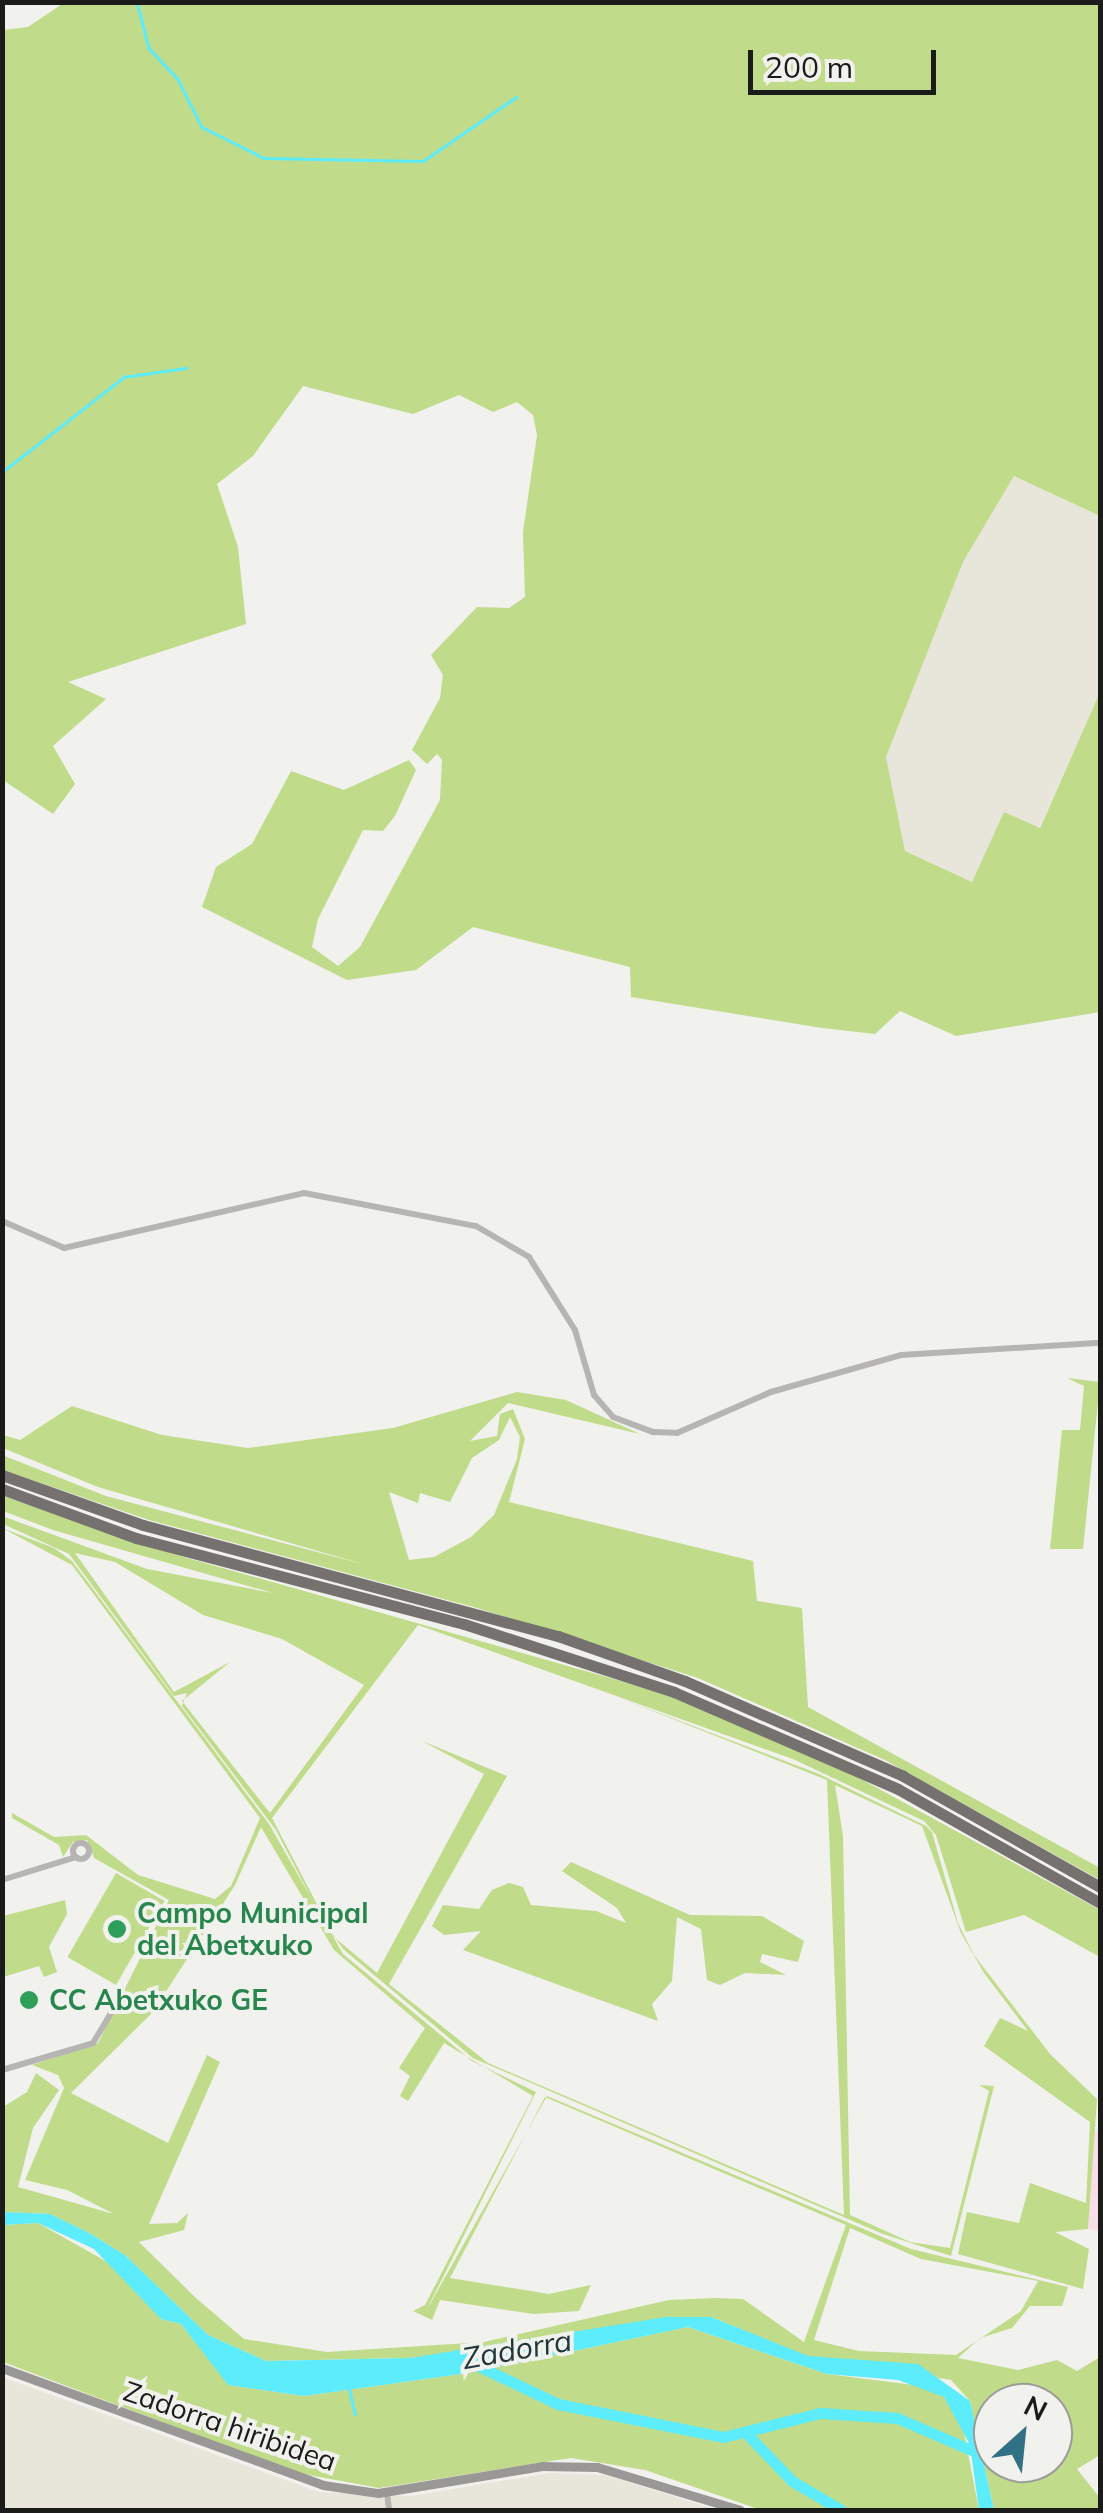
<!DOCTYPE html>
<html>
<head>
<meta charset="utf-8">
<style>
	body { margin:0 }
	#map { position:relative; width:1103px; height:2513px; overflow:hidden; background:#f1f1ed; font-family:Mulish,sans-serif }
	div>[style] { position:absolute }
	.built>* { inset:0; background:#e8e6db }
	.education>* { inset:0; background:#f8dfe7 }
	.green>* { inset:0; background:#c0db8a; transform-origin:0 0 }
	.water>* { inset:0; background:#5cecfc }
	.stream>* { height:2.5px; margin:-1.25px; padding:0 1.25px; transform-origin:1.25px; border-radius:1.25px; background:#5cecfc }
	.river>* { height:11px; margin:-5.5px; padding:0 5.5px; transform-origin:5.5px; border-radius:5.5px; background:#5cecfc }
	.street>* { height:6px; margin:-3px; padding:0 3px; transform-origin:3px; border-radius:3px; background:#b6b5b4 }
	.street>.ring { margin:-3px; padding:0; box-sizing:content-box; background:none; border:6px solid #b6b5b4; border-radius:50% }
	.secondary>* { height:9px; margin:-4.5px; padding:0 4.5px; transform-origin:4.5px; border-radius:4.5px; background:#9a9896 }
	.highway>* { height:11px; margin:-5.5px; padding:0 5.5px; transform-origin:5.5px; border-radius:5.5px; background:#74716f }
	.dots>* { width:28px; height:28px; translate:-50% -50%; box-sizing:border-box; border:5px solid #f1f1ed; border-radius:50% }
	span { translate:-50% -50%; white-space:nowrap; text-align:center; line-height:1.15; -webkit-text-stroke:8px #f1f1ed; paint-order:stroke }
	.leisure-label { font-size:28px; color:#27864d; font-weight:700 }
	.left { translate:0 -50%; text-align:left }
	.street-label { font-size:28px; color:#1b1b19 }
	.water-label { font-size:30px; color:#20383b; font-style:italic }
	.frame { position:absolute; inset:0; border:5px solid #1b1b19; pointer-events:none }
	.north { position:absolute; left:973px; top:2383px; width:100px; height:100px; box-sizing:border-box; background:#f1f1ed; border:2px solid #9b9b98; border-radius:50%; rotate:27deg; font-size:28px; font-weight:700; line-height:40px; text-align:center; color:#1b1b19 }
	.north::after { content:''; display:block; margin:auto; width:35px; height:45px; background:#317185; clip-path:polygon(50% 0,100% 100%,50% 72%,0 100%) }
	.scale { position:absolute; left:748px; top:50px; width:188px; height:45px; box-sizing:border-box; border:5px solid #1b1b19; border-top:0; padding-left:12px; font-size:30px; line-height:35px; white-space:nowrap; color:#1b1b19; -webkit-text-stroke:8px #f1f1ed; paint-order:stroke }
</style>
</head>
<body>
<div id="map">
	<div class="built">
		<i style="clip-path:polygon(1014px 476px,1100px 516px,1100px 692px,1039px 828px,1004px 813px,972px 882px,905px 851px,886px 757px,963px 562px)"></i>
		<i style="clip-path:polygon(2px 2377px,319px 2492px,411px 2496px,550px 2473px,605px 2475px,718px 2510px,3px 2510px)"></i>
	</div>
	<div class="education">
		<i style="clip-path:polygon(1094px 2131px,1100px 2131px,1100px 2295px,1100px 2231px,1088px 2229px)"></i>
	</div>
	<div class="green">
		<i style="clip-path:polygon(65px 2px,1100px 3px,1100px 516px,1014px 476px,963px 562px,886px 757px,905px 851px,972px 882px,1004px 812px,1040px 828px,1100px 692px,1100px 1012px,956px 1036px,900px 1011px,875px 1034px,822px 1028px,631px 997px,630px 967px,473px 927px,416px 970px,347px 980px,202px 907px,216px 867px,252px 844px,291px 771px,344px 790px,409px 760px,416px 770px,395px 816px,383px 831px,363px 830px,318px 919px,312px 947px,338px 966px,360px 947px,440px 800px,442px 760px,437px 754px,427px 764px,412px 750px,440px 698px,443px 675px,431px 655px,477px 607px,509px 608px,525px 597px,523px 532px,537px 435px,533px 415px,517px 402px,493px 412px,459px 395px,413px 414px,303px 386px,253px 456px,217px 484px,238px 547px,246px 624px,68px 682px,106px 699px,53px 746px,75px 784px,53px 814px,3px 780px,3px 30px,28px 27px)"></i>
		<i style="clip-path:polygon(1067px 1378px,1100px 1382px,1083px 1549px,1050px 1549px,1062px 1430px,1080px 1430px,1084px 1386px)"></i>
		<i style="clip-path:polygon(evenodd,517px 1392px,566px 1400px,640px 1434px,508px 1403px,470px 1441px,497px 1436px,500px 1414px,513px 1409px,525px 1439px,509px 1502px,753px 1561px,757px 1601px,802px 1608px,808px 1707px,1100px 1868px,1100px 1880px,885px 1760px,698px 1678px,477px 1608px,149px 1520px,3px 1470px,2px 1455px,106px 1496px,366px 1565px,98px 1487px,3px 1448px,3px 1435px,20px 1440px,72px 1406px,162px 1435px,248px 1448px,393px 1428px,517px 1392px,510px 1417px,520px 1437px,517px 1459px,494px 1515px,471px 1537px,434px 1557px,409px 1560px,389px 1492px,418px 1503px,420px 1493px,450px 1502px,472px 1458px,499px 1440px,510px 1417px)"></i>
		<i style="clip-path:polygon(evenodd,3px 1496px,184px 1557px,663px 1693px,828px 1761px,1100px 1910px,1100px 1957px,1024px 1915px,966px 1932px,936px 1835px,924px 1821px,793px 1759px,418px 1625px,272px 1818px,334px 1937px,377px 1973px,484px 1774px,422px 1741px,507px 1776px,389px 1984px,488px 2063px,844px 2215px,827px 1780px,617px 1697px,819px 1774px,926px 1826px,932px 1832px,958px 1923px,974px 1955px,1050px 2054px,1097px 2099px,1088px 2229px,1055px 2232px,1089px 2249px,1083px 2289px,958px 2254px,967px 2212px,1019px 2223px,1030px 2183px,1086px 2203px,1090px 2122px,984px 2046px,1000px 2018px,1028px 2031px,984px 1973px,961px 1933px,922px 1826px,835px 1785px,843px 1836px,850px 2215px,910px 2242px,950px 2248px,989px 2091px,979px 2085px,994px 2086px,951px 2256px,883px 2234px,473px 2058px,343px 1949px,321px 1917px,276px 1830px,182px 1706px,187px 1693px,174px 1696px,69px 1554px,3px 1524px,2px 1516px,147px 1569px,273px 1593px,53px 1530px,3px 1511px,3px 1496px,75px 1553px,115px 1562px,203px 1615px,282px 1639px,364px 1685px,270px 1813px,182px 1701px,230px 1662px,174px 1692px,75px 1553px)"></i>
		<i style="clip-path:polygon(evenodd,2px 1528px,54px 1548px,72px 1561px,269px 1824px,343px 1954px,472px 2061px,536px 2092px,425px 2313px,547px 2096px,911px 2249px,1068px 2287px,1062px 2306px,1030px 2306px,1012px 2328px,980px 2338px,958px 2358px,1018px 2370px,1057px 2360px,1077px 2371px,1100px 2357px,1100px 2455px,1077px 2469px,1100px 2498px,1100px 2510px,994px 2510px,970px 2401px,951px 2380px,807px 2356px,711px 2317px,410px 2358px,266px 2361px,208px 2335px,126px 2256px,91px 2234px,50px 2214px,3px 2212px,3px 2107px,27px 2092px,36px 2073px,59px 2090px,33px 2128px,18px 2187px,114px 2214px,67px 2190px,25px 2180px,64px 2088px,58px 2075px,32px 2065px,98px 2043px,169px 1900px,94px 1858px,87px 1840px,73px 1842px,63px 1857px,59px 1845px,12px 1818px,12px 1813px,54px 1837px,86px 1835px,138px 1875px,215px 1899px,231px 1886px,260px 1818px,72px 1565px,2px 1528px,261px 1827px,334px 1950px,425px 2028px,399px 2068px,410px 2076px,400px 2096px,408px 2101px,444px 2043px,533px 2096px,425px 2305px,413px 2311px,432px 2320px,440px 2300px,534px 2314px,579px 2311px,591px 2285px,549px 2294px,450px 2278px,545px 2097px,846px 2225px,804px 2342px,743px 2299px,717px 2298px,669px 2300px,484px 2342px,327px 2352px,244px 2339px,197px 2299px,139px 2242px,184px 2230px,188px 2213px,177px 2223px,149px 2224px,220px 2062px,207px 2055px,168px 2143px,71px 2093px,152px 2013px,235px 1885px,261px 1827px,2px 1528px,850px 2228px,921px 2259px,1038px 2281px,1021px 2311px,956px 2355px,859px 2351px,814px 2340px,850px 2228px,2px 1528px,993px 2403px,1053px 2403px,1053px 2463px,993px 2463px,993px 2403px)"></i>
		<i style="clip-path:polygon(571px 1862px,690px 1915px,762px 1916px,804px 1941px,798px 1962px,762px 1954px,760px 1962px,786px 1975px,745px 1973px,720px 1985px,707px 1980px,701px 1929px,677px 1917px,672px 1981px,652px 2004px,658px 2021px,463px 1950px,481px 1931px,444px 1935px,432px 1926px,443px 1905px,479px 1909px,492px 1890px,509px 1883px,523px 1887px,531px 1905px,596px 1911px,626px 1923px,617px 1908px,562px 1871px)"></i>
		<i style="left:116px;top:1873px;width:56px;height:97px;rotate:30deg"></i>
		<i style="clip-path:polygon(65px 1900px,67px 1914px,49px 1947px,57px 1972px,44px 1977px,39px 1966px,3px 1977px,3px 1916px)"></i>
		<i style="clip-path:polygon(38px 2223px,118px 2268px,161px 2319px,181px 2324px,229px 2385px,304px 2396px,468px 2373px,688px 2327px,827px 2374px,922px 2386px,944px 2397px,962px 2422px,979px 2510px,761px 2510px,645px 2470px,571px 2458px,379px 2488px,298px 2473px,3px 2362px,2px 2225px)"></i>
	</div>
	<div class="water">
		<i style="clip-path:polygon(3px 2212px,50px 2214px,91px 2234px,126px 2256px,208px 2335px,266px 2361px,410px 2358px,666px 2317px,711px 2317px,808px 2356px,918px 2364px,970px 2401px,994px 2510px,979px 2510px,970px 2445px,944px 2397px,898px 2380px,827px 2374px,688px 2327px,468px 2373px,304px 2396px,228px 2385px,181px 2324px,161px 2319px,94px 2249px,38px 2223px,3px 2225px)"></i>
	</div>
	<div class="stream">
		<i style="left:137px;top:2px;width:48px;rotate:75.4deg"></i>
		<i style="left:149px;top:48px;width:42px;rotate:46.9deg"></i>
		<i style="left:178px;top:79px;width:54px;rotate:63.4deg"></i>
		<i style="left:202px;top:127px;width:69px;rotate:26.6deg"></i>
		<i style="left:264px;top:158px;width:159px;rotate:1.1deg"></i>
		<i style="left:423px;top:161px;width:113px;rotate:-34.5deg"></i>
		<i style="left:2px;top:472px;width:155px;rotate:-37.9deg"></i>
		<i style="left:124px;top:377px;width:63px;rotate:-8.3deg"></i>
		<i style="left:349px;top:2387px;width:28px;rotate:77deg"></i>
	</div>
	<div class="river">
		<i style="left:470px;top:2362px;width:98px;rotate:25.5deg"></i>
		<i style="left:558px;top:2404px;width:168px;rotate:11.3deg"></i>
		<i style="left:723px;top:2437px;width:100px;rotate:-13.9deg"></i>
		<i style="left:820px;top:2413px;width:77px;rotate:3.7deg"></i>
		<i style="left:897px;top:2418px;width:86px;rotate:23.3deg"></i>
		<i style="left:746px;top:2433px;width:66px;rotate:46.2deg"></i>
		<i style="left:792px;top:2481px;width:57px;rotate:30.6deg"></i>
	</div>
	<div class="street">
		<i style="left:2px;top:1221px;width:68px;rotate:23.5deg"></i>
		<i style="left:64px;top:1248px;width:246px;rotate:-12.9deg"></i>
		<i style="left:304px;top:1193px;width:175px;rotate:10.9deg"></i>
		<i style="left:476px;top:1226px;width:61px;rotate:30.3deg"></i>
		<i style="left:529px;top:1257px;width:86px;rotate:57.8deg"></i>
		<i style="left:575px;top:1330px;width:68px;rotate:73.7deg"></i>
		<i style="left:594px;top:1395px;width:29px;rotate:49deg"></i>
		<i style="left:613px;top:1417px;width:43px;rotate:20.6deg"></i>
		<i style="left:653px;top:1432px;width:24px;rotate:2deg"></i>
		<i style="left:677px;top:1433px;width:103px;rotate:-23.6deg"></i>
		<i style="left:771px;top:1392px;width:135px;rotate:-15.9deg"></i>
		<i style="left:901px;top:1355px;width:199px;rotate:-3.5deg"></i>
		<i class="ring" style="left:73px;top:1843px;width:10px;height:10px"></i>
		<i style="left:2px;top:1880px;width:77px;rotate:-17.3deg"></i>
		<i style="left:2px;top:2070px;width:95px;rotate:-16.5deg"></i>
		<i style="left:93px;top:2043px;width:58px;rotate:-59deg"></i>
		<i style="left:387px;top:2493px;width:17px;rotate:83deg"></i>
	</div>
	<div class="secondary">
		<i style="left:2px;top:2368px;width:342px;rotate:20deg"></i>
		<i style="left:323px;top:2485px;width:56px;rotate:8.3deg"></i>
		<i style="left:378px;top:2493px;width:166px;rotate:-9.3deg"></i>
		<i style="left:542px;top:2466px;width:55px;rotate:1deg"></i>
		<i style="left:597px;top:2467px;width:149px;rotate:16.7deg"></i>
	</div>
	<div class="highway">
		<i style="left:2px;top:1475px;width:150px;rotate:19.5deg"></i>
		<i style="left:143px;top:1525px;width:430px;rotate:15deg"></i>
		<i style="left:558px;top:1636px;width:135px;rotate:19.5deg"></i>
		<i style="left:685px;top:1681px;width:238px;rotate:23.5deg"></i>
		<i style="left:903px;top:1776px;width:226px;rotate:29.4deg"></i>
		<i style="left:2px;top:1489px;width:143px;rotate:20.1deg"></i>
		<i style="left:136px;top:1538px;width:339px;rotate:14.7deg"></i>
		<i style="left:464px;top:1624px;width:221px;rotate:17.9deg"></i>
		<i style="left:674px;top:1692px;width:244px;rotate:23.4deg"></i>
		<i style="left:898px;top:1789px;width:232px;rotate:29.4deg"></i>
	</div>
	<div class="dots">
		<i style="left:117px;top:1929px;background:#2e9e5b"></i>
		<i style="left:29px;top:2000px;background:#2e9e5b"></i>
	</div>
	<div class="leisure-label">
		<span class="left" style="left:137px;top:1929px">Campo Municipal<br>del Abetxuko</span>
		<span class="left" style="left:49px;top:2000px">CC Abetxuko GE</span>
	</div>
	<div class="street-label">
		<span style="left:230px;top:2426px;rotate:19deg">Zadorra hiribidea</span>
	</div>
	<div class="water-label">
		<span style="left:517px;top:2349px;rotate:-10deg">Zadorra</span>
	</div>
	<div class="frame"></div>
	<div class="north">N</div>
	<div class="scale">200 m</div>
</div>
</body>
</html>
